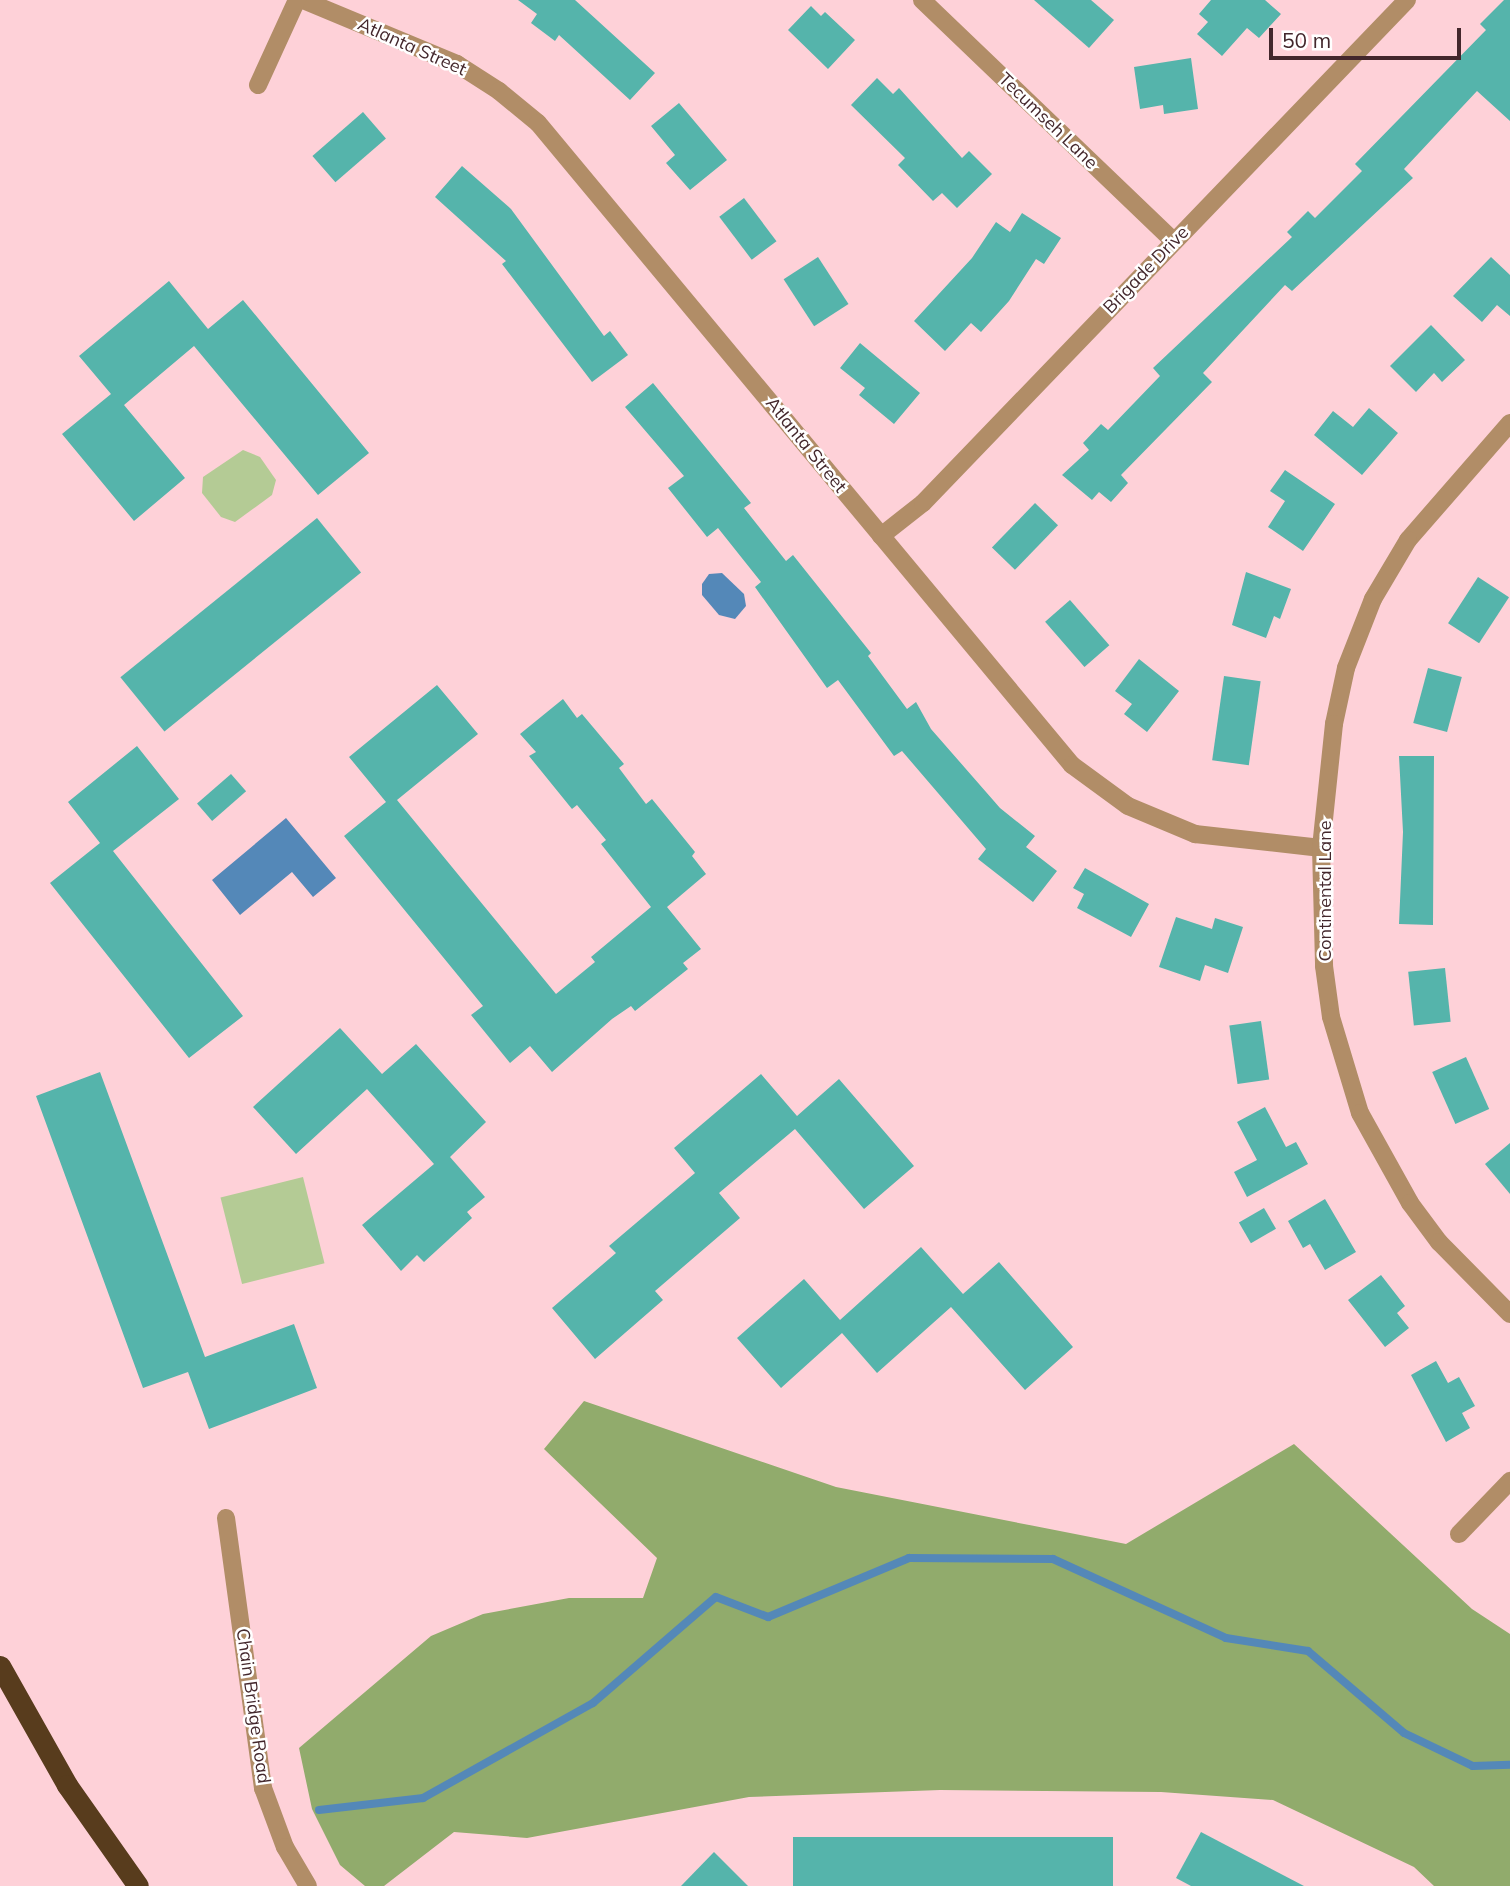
<!DOCTYPE html>
<html>
<head>
<meta charset="utf-8">
<style>
	body { margin:0 }
	#map { position:relative; width:1510px; height:1886px; overflow:hidden; background:#fed1d8; font-family:Mulish,sans-serif }
	div>[style] { position:absolute }
	.green>* { inset:0; background:#b4cb95; transform-origin:0 0 }
	.forest>* { inset:0; background:#91ab6c }
	.water>* { inset:0; background:#5488b8 }
	.stream>* { height:8px; margin:-4px; padding:0 4px; transform-origin:4px; border-radius:4px; background:#5488b8 }
	.building>* { inset:0; background:#55b4ab; transform-origin:0 0 }
	.minor>* { height:18px; margin:-9px; padding:0 9px; transform-origin:9px; border-radius:9px; background:#b18d67 }
	.highway>* { height:21px; margin:-10.5px; padding:0 10.5px; transform-origin:10.5px; border-radius:10.5px; background:#583c1d }
	span { translate:-50% -50%; white-space:nowrap; text-align:center; line-height:1.15; -webkit-text-stroke:5px #fff; paint-order:stroke }
	.street-label { font-size:18px; color:#43272c }
	.scale { position:absolute; left:1269px; top:28px; width:192px; height:32px; box-sizing:border-box; border:4px solid #43272c; border-top:0; padding-left:9px; font-size:21px; line-height:24px; white-space:nowrap; color:#43272c; -webkit-text-stroke:5px #fff; paint-order:stroke }
</style>
</head>
<body>
<div id="map">
	<div class="green">
		<i style="clip-path:polygon(243px 450px,260px 457px,276px 480px,272px 495px,235px 522px,221px 517px,202px 493px,203px 477px)"></i>
		<i style="left:303px;top:1177px;width:89px;height:85px;rotate:76deg"></i>
	</div>
	<div class="forest">
		<i style="clip-path:polygon(584px 1401px,836px 1487px,1126px 1544px,1294px 1444px,1472px 1609px,1510px 1634px,1510px 1886px,1434px 1886px,1414px 1867px,1273px 1800px,1161px 1792px,940px 1790px,749px 1797px,527px 1838px,454px 1832px,384px 1886px,365px 1886px,340px 1865px,312px 1809px,299px 1748px,431px 1636px,483px 1614px,569px 1598px,643px 1598px,657px 1558px,544px 1449px)"></i>
	</div>
	<div class="water">
		<i style="clip-path:polygon(722px 573px,744px 594px,746px 606px,735px 619px,719px 615px,702px 595px,702px 584px,709px 574px)"></i>
		<i style="clip-path:polygon(286px 818px,336px 878px,313px 897px,292px 872px,240px 915px,212px 880px)"></i>
	</div>
	<div class="stream">
		<i style="left:319px;top:1810px;width:105px;rotate:-6.6deg"></i>
		<i style="left:423px;top:1798px;width:195px;rotate:-29.2deg"></i>
		<i style="left:593px;top:1703px;width:162px;rotate:-40.8deg"></i>
		<i style="left:716px;top:1597px;width:56px;rotate:21deg"></i>
		<i style="left:768px;top:1617px;width:153px;rotate:-22.7deg"></i>
		<i style="left:909px;top:1558px;width:144px;rotate:0.4deg"></i>
		<i style="left:1053px;top:1559px;width:190px;rotate:24.5deg"></i>
		<i style="left:1226px;top:1638px;width:83px;rotate:9deg"></i>
		<i style="left:1308px;top:1651px;width:126px;rotate:40.5deg"></i>
		<i style="left:1404px;top:1733px;width:76px;rotate:25.6deg"></i>
		<i style="left:1473px;top:1766px;width:37px;rotate:-2deg"></i>
	</div>
	<div class="building">
		<i style="clip-path:polygon(518px 0,575px 0,655px 73px,630px 100px,559px 35px,555px 41px,531px 23px,537px 14px)"></i>
		<i style="clip-path:polygon(1034px 0,1091px 0,1114px 20px,1089px 48px)"></i>
		<i style="clip-path:polygon(1211px 0,1265px 0,1281px 14px,1259px 38px,1247px 28px,1222px 56px,1197px 34px,1208px 22px,1199px 14px)"></i>
		<i style="clip-path:polygon(1504px 0,1510px 0,1510px 121px,1477px 91px,1404px 169px,1413px 178px,1292px 291px,1285px 285px,1203px 373px,1212px 382px,1121px 475px,1128px 483px,1111px 502px,1099px 492px,1092px 500px,1062px 475px,1089px 450px,1083px 443px,1101px 424px,1108px 430px,1160px 376px,1153px 368px,1292px 237px,1287px 232px,1308px 211px,1315px 218px,1362px 171px,1355px 164px,1486px 30px,1480px 24px)"></i>
		<i style="clip-path:polygon(811px 6px,821px 16px,825px 12px,855px 40px,828px 69px,788px 30px)"></i>
		<i style="clip-path:polygon(1191px 58px,1198px 109px,1164px 114px,1163px 105px,1140px 109px,1134px 67px)"></i>
		<i style="clip-path:polygon(877px 78px,893px 94px,899px 88px,962px 158px,969px 151px,992px 174px,957px 208px,942px 193px,933px 201px,898px 165px,905px 158px,851px 105px)"></i>
		<i style="clip-path:polygon(679px 103px,727px 160px,690px 190px,666px 163px,675px 155px,651px 126px)"></i>
		<i style="left:363px;top:112px;width:35px;height:67px;rotate:49deg"></i>
		<i style="clip-path:polygon(462px 166px,511px 209px,604px 336px,610px 331px,628px 355px,592px 382px,502px 264px,506px 261px,435px 197px)"></i>
		<i style="left:744px;top:198px;width:54px;height:31px;rotate:53deg"></i>
		<i style="clip-path:polygon(1022px 213px,1061px 238px,1044px 264px,1036px 259px,1009px 301px,981px 332px,971px 323px,945px 351px,914px 321px,972px 258px,996px 222px,1010px 232px)"></i>
		<i style="left:818px;top:257px;width:56px;height:41px;rotate:57deg"></i>
		<i style="clip-path:polygon(1491px 257px,1510px 275px,1510px 316px,1497px 305px,1482px 322px,1453px 296px)"></i>
		<i style="clip-path:polygon(169px 281px,208px 329px,243px 300px,369px 453px,318px 495px,194px 346px,124px 405px,185px 478px,134px 521px,62px 434px,111px 394px,79px 356px)"></i>
		<i style="clip-path:polygon(1431px 325px,1465px 360px,1442px 382px,1434px 373px,1416px 392px,1390px 366px)"></i>
		<i style="clip-path:polygon(860px 343px,920px 393px,894px 424px,859px 395px,865px 388px,840px 368px)"></i>
		<i style="clip-path:polygon(653px 383px,751px 503px,744px 508px,786px 561px,793px 555px,871px 653px,868px 656px,907px 709px,916px 702px,931px 729px,1000px 808px,1035px 836px,1026px 847px,1057px 871px,1033px 902px,978px 859px,986px 849px,902px 751px,894px 756px,838px 680px,827px 688px,755px 587px,761px 582px,718px 528px,707px 537px,668px 488px,684px 476px,625px 407px)"></i>
		<i style="clip-path:polygon(1369px 408px,1398px 433px,1362px 475px,1314px 435px,1333px 411px,1353px 427px)"></i>
		<i style="clip-path:polygon(1285px 470px,1335px 504px,1303px 551px,1268px 527px,1285px 501px,1270px 491px)"></i>
		<i style="left:1035px;top:503px;width:32px;height:62px;rotate:44deg"></i>
		<i style="left:317px;top:518px;width:70px;height:253px;rotate:51deg"></i>
		<i style="clip-path:polygon(1246px 572px,1291px 589px,1280px 619px,1274px 616px,1266px 638px,1232px 625px)"></i>
		<i style="left:1478px;top:577px;width:37px;height:55px;rotate:33deg"></i>
		<i style="left:1070px;top:600px;width:60px;height:33px;rotate:49deg"></i>
		<i style="clip-path:polygon(1139px 659px,1179px 691px,1147px 732px,1124px 714px,1132px 704px,1115px 691px)"></i>
		<i style="left:1428px;top:668px;width:35px;height:57px;rotate:15deg"></i>
		<i style="left:1224px;top:676px;width:37px;height:85px;rotate:8deg"></i>
		<i style="clip-path:polygon(437px 685px,478px 734px,397px 800px,556px 994px,595px 962px,591px 957px,651px 907px,601px 844px,606px 840px,577px 805px,572px 809px,529px 756px,536px 752px,520px 734px,563px 699px,577px 718px,582px 714px,624px 764px,619px 768px,646px 804px,652px 799px,695px 852px,692px 856px,706px 874px,667px 907px,701px 949px,683px 963px,688px 969px,635px 1011px,631px 1006px,612px 1019px,552px 1072px,530px 1046px,510px 1063px,471px 1015px,483px 1006px,344px 836px,386px 802px,349px 757px)"></i>
		<i style="clip-path:polygon(137px 746px,179px 799px,113px 851px,243px 1016px,189px 1058px,50px 883px,100px 843px,68px 802px)"></i>
		<i style="clip-path:polygon(1399px 756px,1434px 756px,1433px 925px,1399px 924px,1403px 832px)"></i>
		<i style="left:231px;top:774px;width:23px;height:45px;rotate:49deg"></i>
		<i style="clip-path:polygon(1085px 868px,1149px 904px,1131px 937px,1077px 908px,1084px 894px,1073px 888px)"></i>
		<i style="clip-path:polygon(1176px 917px,1212px 929px,1215px 918px,1243px 927px,1228px 973px,1205px 965px,1200px 981px,1159px 967px)"></i>
		<i style="left:1445px;top:968px;width:54px;height:37px;rotate:84deg"></i>
		<i style="left:1261px;top:1021px;width:59px;height:32px;rotate:82deg"></i>
		<i style="clip-path:polygon(340px 1028px,382px 1074px,416px 1044px,486px 1122px,450px 1157px,485px 1197px,467px 1212px,472px 1218px,424px 1262px,417px 1255px,401px 1271px,362px 1225px,434px 1164px,367px 1089px,296px 1154px,253px 1107px)"></i>
		<i style="left:1466px;top:1057px;width:57px;height:37px;rotate:66deg"></i>
		<i style="clip-path:polygon(100px 1072px,205px 1357px,294px 1324px,317px 1388px,209px 1429px,188px 1372px,143px 1388px,36px 1096px)"></i>
		<i style="clip-path:polygon(761px 1074px,797px 1116px,839px 1079px,914px 1166px,864px 1209px,795px 1129px,719px 1193px,740px 1218px,655px 1291px,663px 1300px,595px 1359px,552px 1308px,616px 1253px,609px 1246px,695px 1173px,674px 1148px)"></i>
		<i style="clip-path:polygon(1265px 1107px,1286px 1147px,1296px 1142px,1308px 1164px,1247px 1197px,1234px 1172px,1257px 1160px,1237px 1122px)"></i>
		<i style="clip-path:polygon(1510px 1143px,1510px 1194px,1485px 1164px)"></i>
		<i style="clip-path:polygon(1325px 1199px,1356px 1252px,1325px 1270px,1310px 1244px,1303px 1248px,1288px 1221px)"></i>
		<i style="left:1264px;top:1208px;width:24px;height:29px;rotate:60deg"></i>
		<i style="clip-path:polygon(921px 1247px,963px 1294px,999px 1262px,1073px 1347px,1025px 1390px,951px 1307px,877px 1373px,842px 1333px,781px 1388px,737px 1338px,804px 1279px,840px 1320px)"></i>
		<i style="clip-path:polygon(1381px 1275px,1405px 1306px,1397px 1313px,1409px 1328px,1385px 1347px,1348px 1300px)"></i>
		<i style="clip-path:polygon(1436px 1361px,1448px 1383px,1459px 1377px,1475px 1406px,1462px 1413px,1470px 1428px,1446px 1442px,1411px 1375px)"></i>
		<i style="clip-path:polygon(1201px 1832px,1304px 1886px,1191px 1886px,1176px 1878px)"></i>
		<i style="left:793px;top:1837px;width:320px;height:49px"></i>
		<i style="clip-path:polygon(714px 1852px,748px 1886px,681px 1886px)"></i>
	</div>
	<div class="minor">
		<i style="left:303px;top:0;width:167px;rotate:22.6deg"></i>
		<i style="left:457px;top:64px;width:50px;rotate:32.7deg"></i>
		<i style="left:499px;top:91px;width:50px;rotate:39.4deg"></i>
		<i style="left:538px;top:123px;width:835px;rotate:50.25deg"></i>
		<i style="left:1072px;top:765px;width:69px;rotate:36.2deg"></i>
		<i style="left:1128px;top:806px;width:73px;rotate:22.7deg"></i>
		<i style="left:1195px;top:834px;width:127px;rotate:6.3deg"></i>
		<i style="left:922px;top:0;width:348px;rotate:43.8deg"></i>
		<i style="left:258px;top:85px;width:94px;rotate:-65.4deg"></i>
		<i style="left:1510px;top:423px;width:155px;rotate:131.1deg"></i>
		<i style="left:1408px;top:540px;width:69px;rotate:120.7deg"></i>
		<i style="left:1373px;top:599px;width:74px;rotate:111.4deg"></i>
		<i style="left:1346px;top:668px;width:57px;rotate:102.1deg"></i>
		<i style="left:1334px;top:724px;width:125px;rotate:96deg"></i>
		<i style="left:1321px;top:848px;width:118px;rotate:88.5deg"></i>
		<i style="left:1324px;top:966px;width:51px;rotate:82.2deg"></i>
		<i style="left:1331px;top:1017px;width:100px;rotate:73.2deg"></i>
		<i style="left:1360px;top:1113px;width:103px;rotate:60.9deg"></i>
		<i style="left:1410px;top:1203px;width:49px;rotate:53.4deg"></i>
		<i style="left:1439px;top:1242px;width:101px;rotate:45.4deg"></i>
		<i style="left:881px;top:536px;width:53px;rotate:-38.2deg"></i>
		<i style="left:923px;top:503px;width:698px;rotate:-46.1deg"></i>
		<i style="left:226px;top:1518px;width:273px;rotate:82.2deg"></i>
		<i style="left:263px;top:1788px;width:63px;rotate:69.6deg"></i>
		<i style="left:285px;top:1847px;width:45px;rotate:59.5deg"></i>
		<i style="left:1459px;top:1534px;width:74px;rotate:-46.1deg"></i>
	</div>
	<div class="highway">
		<i style="left:0;top:1666px;width:137px;rotate:60.6deg"></i>
		<i style="left:67px;top:1785px;width:123px;rotate:54.9deg"></i>
	</div>
	<div class="street-label">
		<span style="left:412px;top:47px;rotate:24deg">Atlanta Street</span>
		<span style="left:1048px;top:121px;rotate:44deg">Tecumseh Lane</span>
		<span style="left:1146px;top:270px;rotate:-46deg">Brigade Drive</span>
		<span style="left:806px;top:445px;rotate:51deg">Atlanta Street</span>
		<span style="left:1325px;top:891px;rotate:-90deg">Continental Lane</span>
		<span style="left:253px;top:1706px;rotate:82deg">Chain Bridge Road</span>
	</div>
	<div class="scale">50 m</div>
</div>
</body>
</html>
